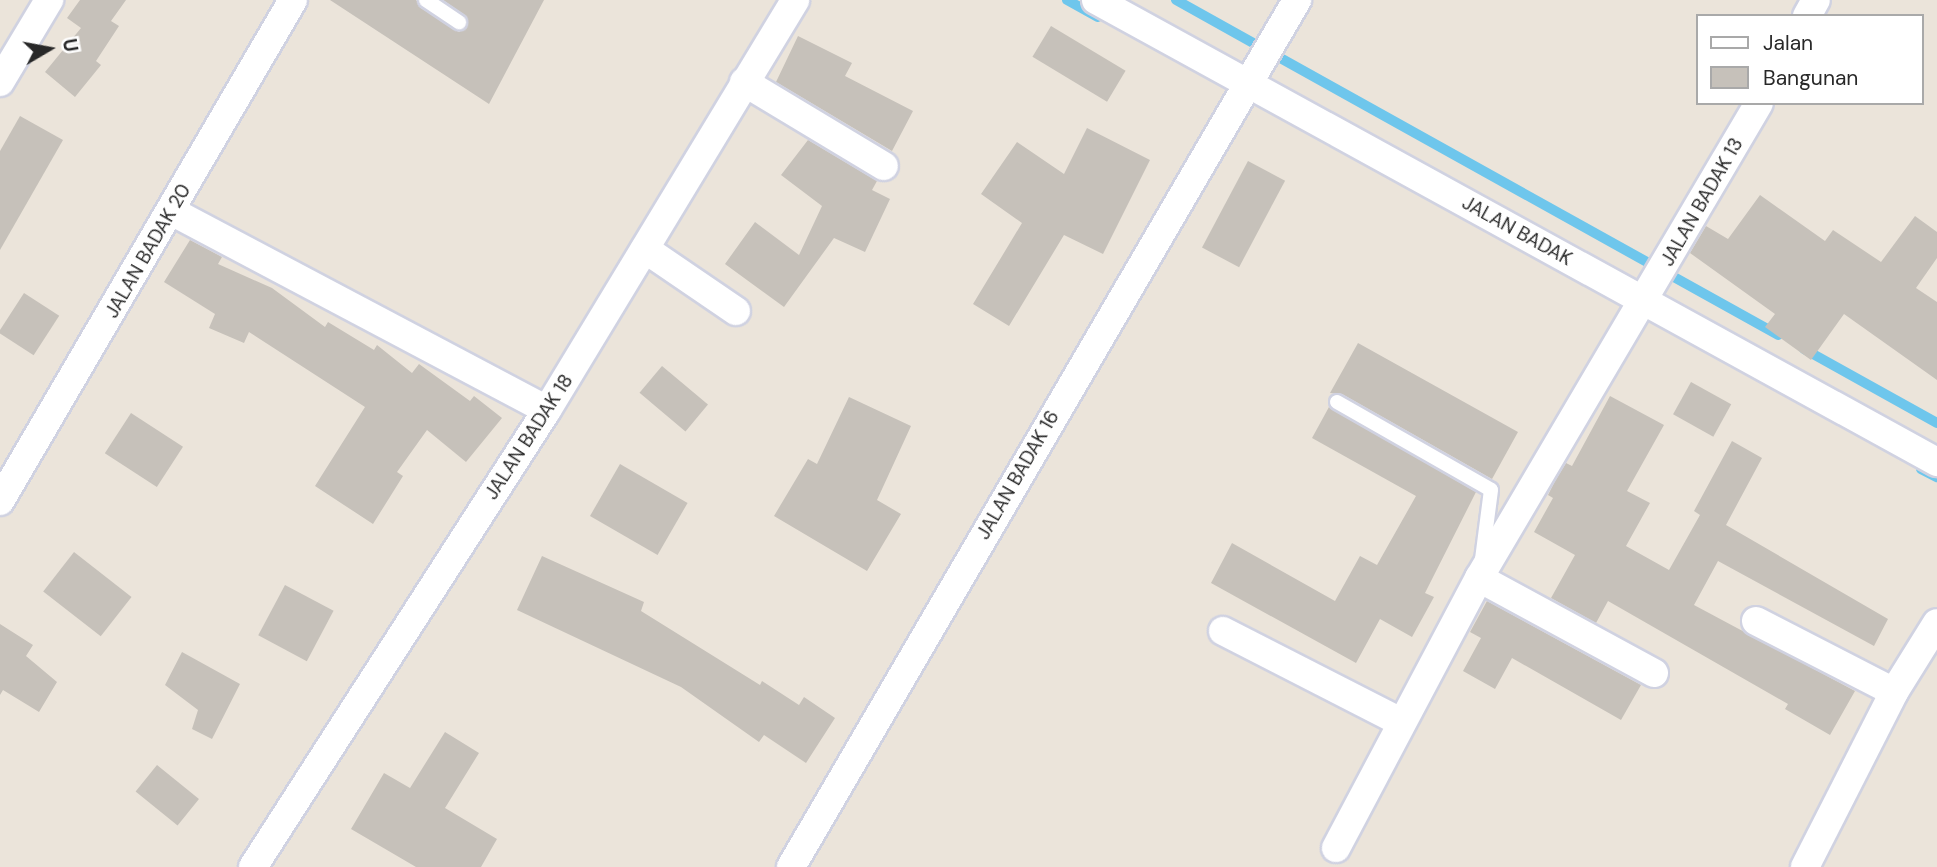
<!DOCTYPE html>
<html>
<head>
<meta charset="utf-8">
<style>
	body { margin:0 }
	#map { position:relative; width:1937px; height:867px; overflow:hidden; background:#ebe4da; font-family:"DM Sans",sans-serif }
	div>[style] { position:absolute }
	.stream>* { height:10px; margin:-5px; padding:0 5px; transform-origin:5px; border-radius:5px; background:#6ec6ec }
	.building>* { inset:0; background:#c6c1ba; transform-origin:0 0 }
	.roads { filter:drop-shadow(2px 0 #d0d2e1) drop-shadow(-2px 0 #d0d2e1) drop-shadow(0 2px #d0d2e1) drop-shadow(0 -2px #d0d2e1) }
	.service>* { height:14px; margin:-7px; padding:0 7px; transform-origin:7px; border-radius:7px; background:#fff }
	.minor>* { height:28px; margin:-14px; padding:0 14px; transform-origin:14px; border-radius:14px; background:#fff }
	span { translate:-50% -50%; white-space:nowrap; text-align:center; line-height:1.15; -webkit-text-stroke:5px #fff; paint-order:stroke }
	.street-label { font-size:19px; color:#282828 }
	.legend { position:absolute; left:1696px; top:14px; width:228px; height:91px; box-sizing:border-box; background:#fff; border:2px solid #a9a9a9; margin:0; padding:9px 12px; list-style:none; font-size:21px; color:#282828 }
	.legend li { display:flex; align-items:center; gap:14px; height:35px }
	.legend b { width:35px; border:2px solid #a9a9a9 }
	.north { position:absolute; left:14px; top:14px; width:70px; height:70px; -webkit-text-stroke:5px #fff; paint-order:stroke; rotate:80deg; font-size:19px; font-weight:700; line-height:28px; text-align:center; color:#282828 }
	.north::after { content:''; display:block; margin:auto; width:24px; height:32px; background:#282828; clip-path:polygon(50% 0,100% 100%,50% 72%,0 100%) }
</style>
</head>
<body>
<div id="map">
	<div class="stream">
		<i style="left:1067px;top:0;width:35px;rotate:29deg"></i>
		<i style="left:1176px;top:0;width:689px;rotate:29.09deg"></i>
		<i style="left:1804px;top:349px;width:152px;rotate:29.1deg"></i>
		<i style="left:1921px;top:469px;width:18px;rotate:27deg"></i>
	</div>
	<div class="building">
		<i style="clip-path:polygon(80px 0,126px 0,111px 21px,119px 26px,96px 61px,101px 65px,75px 97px,45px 72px,81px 28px,67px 18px)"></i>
		<i style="clip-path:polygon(330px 0,416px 0,421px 8px,459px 32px,467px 27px,467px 17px,443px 0,544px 0,489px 104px)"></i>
		<i style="left:1051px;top:26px;width:87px;height:36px;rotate:31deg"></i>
		<i style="clip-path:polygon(798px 36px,852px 63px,845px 76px,913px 111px,892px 151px,776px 82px)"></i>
		<i style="clip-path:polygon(20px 116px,63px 140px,0 250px,0 151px)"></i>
		<i style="clip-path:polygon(1087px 128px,1150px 160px,1103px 254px,1064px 235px,1009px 326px,973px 304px,1022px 223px,981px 194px,1017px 142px,1064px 174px)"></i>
		<i style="clip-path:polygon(808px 140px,877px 181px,872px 190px,890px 199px,865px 252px,834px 238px,784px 307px,725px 264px,755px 222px,799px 255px,822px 206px,781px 175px)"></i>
		<i style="left:1248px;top:161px;width:42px;height:98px;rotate:28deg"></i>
		<i style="clip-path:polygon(1760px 195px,1825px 241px,1833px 230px,1881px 262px,1915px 216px,1937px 232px,1937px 258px,1916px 288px,1937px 302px,1937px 380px,1844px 314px,1811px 360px,1765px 327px,1775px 314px,1690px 253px,1706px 226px,1728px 239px)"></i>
		<i style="clip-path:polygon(190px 240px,222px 257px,218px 264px,272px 288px,325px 327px,328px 322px,374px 350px,377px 345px,412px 373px,419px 364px,470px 401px,474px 396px,502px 418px,466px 462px,427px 430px,397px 472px,403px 476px,373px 524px,315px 486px,365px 407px,249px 332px,244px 343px,209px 328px,215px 314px,164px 282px)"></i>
		<i style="left:24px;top:293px;width:42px;height:47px;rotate:33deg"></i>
		<i style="clip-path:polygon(1358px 343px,1518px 432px,1492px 479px,1342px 394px,1330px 393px)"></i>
		<i style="left:662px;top:366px;width:60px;height:35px;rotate:40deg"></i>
		<i style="left:1691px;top:382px;width:46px;height:37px;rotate:29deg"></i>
		<i style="clip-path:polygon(1610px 396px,1664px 425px,1627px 491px,1650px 503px,1626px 546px,1669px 570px,1700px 515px,1694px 511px,1732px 441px,1762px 458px,1726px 525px,1888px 619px,1874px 646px,1718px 561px,1694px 605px,1855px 691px,1830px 735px,1785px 709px,1788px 704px,1608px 601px,1596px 623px,1551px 598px,1575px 555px,1534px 532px,1553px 498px,1548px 495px,1555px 481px,1566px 463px,1572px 466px)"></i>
		<i style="clip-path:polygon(849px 397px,911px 426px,877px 500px,901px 514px,867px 571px,774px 516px,808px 459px,817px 464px)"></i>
		<i style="clip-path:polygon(1329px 407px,1476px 492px,1425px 593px,1434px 597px,1412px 637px,1380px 619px,1356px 663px,1211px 583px,1232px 543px,1335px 601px,1360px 556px,1377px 565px,1416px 496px,1312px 438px)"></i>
		<i style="left:131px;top:413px;width:62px;height:48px;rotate:33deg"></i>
		<i style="left:620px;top:464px;width:78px;height:60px;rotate:30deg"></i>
		<i style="left:74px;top:552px;width:73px;height:50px;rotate:38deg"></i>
		<i style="clip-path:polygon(542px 556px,644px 602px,641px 611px,760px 685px,762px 681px,799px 705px,804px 697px,835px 718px,806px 763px,764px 735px,759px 742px,681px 687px,517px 610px)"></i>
		<i style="left:285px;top:585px;width:55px;height:57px;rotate:28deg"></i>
		<i style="clip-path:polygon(1487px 601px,1641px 685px,1621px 720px,1512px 658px,1495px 689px,1463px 671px,1481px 638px,1470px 632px)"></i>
		<i style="clip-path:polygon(0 624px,33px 645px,26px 656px,57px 682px,39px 712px,3px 690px,0 695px)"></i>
		<i style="clip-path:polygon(182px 652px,240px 684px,212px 739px,192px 729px,198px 710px,165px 685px)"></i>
		<i style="clip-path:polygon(445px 732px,479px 753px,445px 808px,497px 839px,481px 867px,416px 867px,351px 829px,384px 773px,410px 788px)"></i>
		<i style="left:157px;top:765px;width:54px;height:34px;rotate:39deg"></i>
	</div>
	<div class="roads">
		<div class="service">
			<i style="left:426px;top:0;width:40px;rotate:34deg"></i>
			<i style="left:1337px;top:402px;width:177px;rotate:29.7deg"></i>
			<i style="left:1491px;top:490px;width:70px;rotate:97.4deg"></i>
		</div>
		<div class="minor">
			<i style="left:1096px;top:0;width:960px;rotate:28.78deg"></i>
			<i style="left:1807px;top:16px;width:18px;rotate:-61deg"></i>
			<i style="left:0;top:82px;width:96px;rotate:-59.1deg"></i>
			<i style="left:744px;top:82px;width:163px;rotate:31deg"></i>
			<i style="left:171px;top:211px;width:425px;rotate:27.9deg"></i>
			<i style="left:645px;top:249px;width:110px;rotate:34.3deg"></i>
			<i style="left:0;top:501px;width:580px;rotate:-59.68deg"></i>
			<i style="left:1756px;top:621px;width:155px;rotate:27.2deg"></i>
			<i style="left:1894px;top:692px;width:81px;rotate:-58.1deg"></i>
			<i style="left:1223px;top:631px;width:200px;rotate:27.1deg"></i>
			<i style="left:1654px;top:673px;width:199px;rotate:-151.5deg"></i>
			<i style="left:1479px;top:578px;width:551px;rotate:-59.48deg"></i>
			<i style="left:1336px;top:848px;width:306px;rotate:-62.1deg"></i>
			<i style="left:253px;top:867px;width:543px;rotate:-57.25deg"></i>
			<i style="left:547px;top:410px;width:479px;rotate:-58.8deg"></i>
			<i style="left:791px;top:867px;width:1004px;rotate:-59.73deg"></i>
			<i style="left:1805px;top:867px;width:196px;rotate:-63deg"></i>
		</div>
	</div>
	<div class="street-label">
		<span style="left:1702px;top:202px;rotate:-60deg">JALAN BADAK 13</span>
		<span style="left:1517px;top:231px;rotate:29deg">JALAN BADAK</span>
		<span style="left:148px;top:251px;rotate:-60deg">JALAN BADAK 20</span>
		<span style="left:529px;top:437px;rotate:-57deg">JALAN BADAK 18</span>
		<span style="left:1018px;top:475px;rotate:-60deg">JALAN BADAK 16</span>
	</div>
	<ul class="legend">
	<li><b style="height:9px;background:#fff"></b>Jalan</li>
	<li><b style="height:19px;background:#c6c1ba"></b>Bangunan</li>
	</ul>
	<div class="north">U</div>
</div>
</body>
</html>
